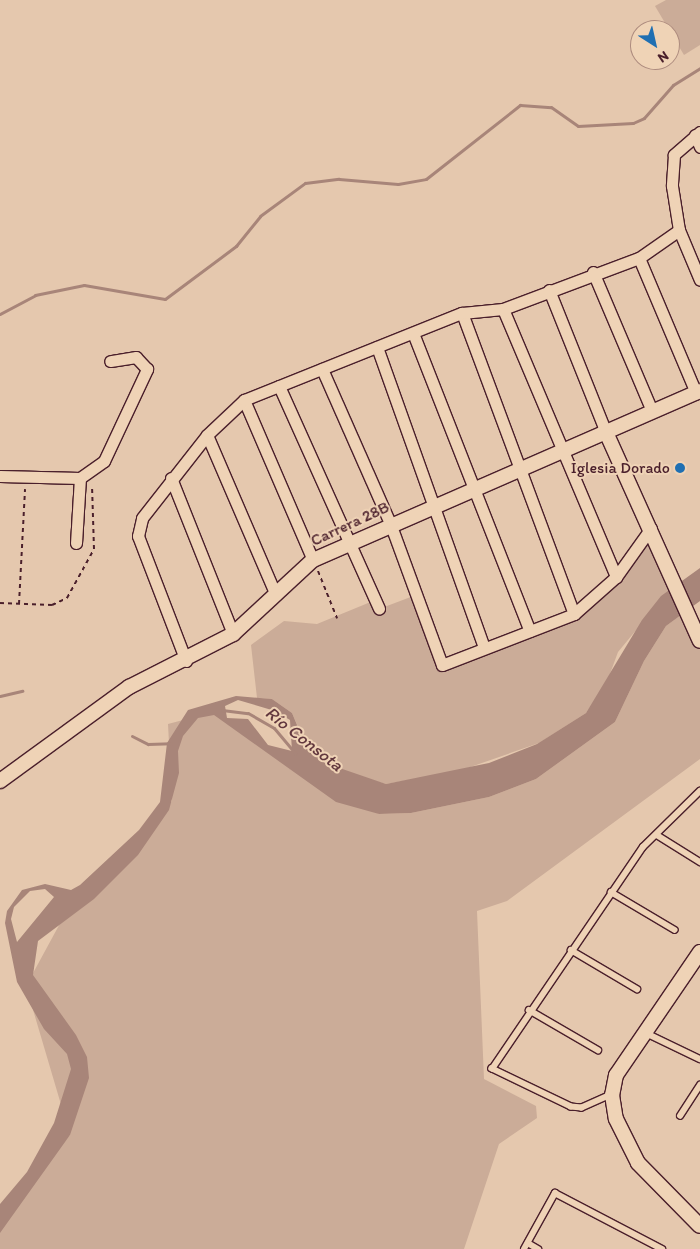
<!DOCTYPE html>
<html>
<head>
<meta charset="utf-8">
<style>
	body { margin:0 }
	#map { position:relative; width:700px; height:1249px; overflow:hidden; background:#e5c8ae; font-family:Itim,sans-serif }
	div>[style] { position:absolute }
	.green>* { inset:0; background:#cbac98 }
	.water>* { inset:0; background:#a88579 }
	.stream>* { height:3px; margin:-1.5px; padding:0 1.5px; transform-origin:1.5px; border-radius:1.5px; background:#a88579 }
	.path>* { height:2px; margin-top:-1px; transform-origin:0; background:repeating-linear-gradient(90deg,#4a1f2b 0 4px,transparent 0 8px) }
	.roads { filter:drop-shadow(1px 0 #4a1f2b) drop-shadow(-1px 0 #4a1f2b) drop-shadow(0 1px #4a1f2b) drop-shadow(0 -1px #4a1f2b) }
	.service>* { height:5.5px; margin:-2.75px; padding:0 2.75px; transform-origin:2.75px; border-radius:2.75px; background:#efd3b6 }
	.minor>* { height:11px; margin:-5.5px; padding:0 5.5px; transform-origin:5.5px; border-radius:5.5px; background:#efd3b6 }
	.tertiary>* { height:14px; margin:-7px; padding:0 7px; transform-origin:7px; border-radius:7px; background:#efd3b6 }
	.dots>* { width:14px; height:14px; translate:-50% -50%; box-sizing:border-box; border:2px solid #efd3b6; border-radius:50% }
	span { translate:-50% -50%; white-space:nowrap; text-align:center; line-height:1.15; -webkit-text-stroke:4px #efd3b6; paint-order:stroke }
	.poi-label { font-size:16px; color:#4a1f2b }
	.right { translate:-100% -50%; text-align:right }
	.street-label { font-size:16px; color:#4a1f2b }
	.water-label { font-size:18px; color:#62383e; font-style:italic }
	.north { position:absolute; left:630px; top:20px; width:50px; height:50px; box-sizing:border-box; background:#efd3b6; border:1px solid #ad8b7e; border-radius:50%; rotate:145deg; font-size:14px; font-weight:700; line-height:20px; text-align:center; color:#4a1f2b }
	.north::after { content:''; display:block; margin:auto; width:18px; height:22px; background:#1f6fb2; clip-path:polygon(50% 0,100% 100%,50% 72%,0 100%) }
</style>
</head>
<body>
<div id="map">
	<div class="green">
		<i style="clip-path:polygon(666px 0,700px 0,700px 45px,684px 55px,655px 6px)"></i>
		<i style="clip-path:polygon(651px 528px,675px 583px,618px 652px,607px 682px,586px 713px,539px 743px,459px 771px,386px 784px,343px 772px,302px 736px,292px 713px,272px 699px,257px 698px,251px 645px,284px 621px,317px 624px,373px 601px,379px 609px,416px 595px,441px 665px,574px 614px,616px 577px)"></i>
		<i style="clip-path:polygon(686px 611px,700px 641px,700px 759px,507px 901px,477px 911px,484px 1079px,536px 1106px,537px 1118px,499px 1144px,464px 1249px,0 1249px,0 1219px,70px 1135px,26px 986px,76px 894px,172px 801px,168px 724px,213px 712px,379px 814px,411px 813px,489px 797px,536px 779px,615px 722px,644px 661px,666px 626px)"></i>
	</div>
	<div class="water">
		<i style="clip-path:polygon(evenodd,700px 568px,700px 601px,666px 626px,644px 661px,615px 722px,536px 779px,489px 797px,411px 813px,379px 814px,336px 802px,214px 715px,198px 718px,183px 736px,178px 751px,179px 773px,169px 810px,138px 855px,94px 899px,38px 941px,33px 975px,76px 1035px,87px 1057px,89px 1078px,70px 1135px,0 1233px,0 1204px,27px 1172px,54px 1123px,71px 1069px,67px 1054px,44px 1029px,17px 982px,5px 923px,7px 911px,22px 890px,45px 884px,71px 890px,80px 885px,139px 830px,160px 802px,167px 743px,188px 710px,236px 696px,272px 699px,292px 713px,305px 744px,325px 763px,386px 784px,489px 763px,537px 744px,586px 713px,642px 620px,661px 596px,700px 568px,238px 700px,275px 711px,290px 720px,292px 751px,268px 745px,248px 719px,227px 718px,225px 706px,238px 700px,700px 568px,45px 889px,54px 897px,17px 942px,11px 919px,14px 907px,30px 891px,45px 889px)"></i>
	</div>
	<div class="stream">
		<i style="left:0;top:314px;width:40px;rotate:-28deg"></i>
		<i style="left:35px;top:295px;width:50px;rotate:-11.5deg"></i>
		<i style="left:84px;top:285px;width:82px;rotate:9.8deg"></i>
		<i style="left:165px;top:299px;width:89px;rotate:-36.7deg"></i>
		<i style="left:236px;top:246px;width:38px;rotate:-51deg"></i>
		<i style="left:260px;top:216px;width:56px;rotate:-36.3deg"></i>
		<i style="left:305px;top:183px;width:34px;rotate:-7deg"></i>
		<i style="left:339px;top:179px;width:59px;rotate:4.8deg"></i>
		<i style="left:398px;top:184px;width:28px;rotate:-10deg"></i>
		<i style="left:426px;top:179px;width:120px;rotate:-38.2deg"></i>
		<i style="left:520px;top:105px;width:31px;rotate:4deg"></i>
		<i style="left:551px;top:107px;width:33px;rotate:35deg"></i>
		<i style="left:578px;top:126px;width:55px;rotate:-3.1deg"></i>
		<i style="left:633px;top:123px;width:12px;rotate:-24deg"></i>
		<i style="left:644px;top:118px;width:44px;rotate:-48.7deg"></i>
		<i style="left:673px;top:85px;width:32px;rotate:-32deg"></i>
		<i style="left:0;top:696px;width:23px;rotate:-13deg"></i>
		<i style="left:222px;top:710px;width:26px;rotate:7deg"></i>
		<i style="left:248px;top:713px;width:30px;rotate:30deg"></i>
		<i style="left:274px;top:728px;width:33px;rotate:50deg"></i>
		<i style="left:132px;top:736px;width:18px;rotate:27deg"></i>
		<i style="left:148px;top:744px;width:23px;rotate:-2deg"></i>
	</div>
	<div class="path">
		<i style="left:318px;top:571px;width:51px;rotate:68deg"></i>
		<i style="left:0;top:603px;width:52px;rotate:2.2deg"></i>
		<i style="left:52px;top:605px;width:17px;rotate:-25deg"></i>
		<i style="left:67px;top:598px;width:56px;rotate:-61.1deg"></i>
		<i style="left:94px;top:549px;width:63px;rotate:-91.8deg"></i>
		<i style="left:19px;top:604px;width:115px;rotate:-87deg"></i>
	</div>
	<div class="roads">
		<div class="service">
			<i style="left:657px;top:835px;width:51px;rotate:32.1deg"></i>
			<i style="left:611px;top:892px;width:74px;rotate:30.7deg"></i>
			<i style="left:571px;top:950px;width:77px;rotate:30.6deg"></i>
			<i style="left:529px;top:1010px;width:80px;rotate:30.1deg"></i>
			<i style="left:646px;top:1033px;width:60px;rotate:25.7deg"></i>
			<i style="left:611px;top:1095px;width:32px;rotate:156deg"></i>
			<i style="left:582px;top:1108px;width:11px;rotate:-175deg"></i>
			<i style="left:571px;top:1107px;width:88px;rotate:-154.3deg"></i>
			<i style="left:492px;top:1069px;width:268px;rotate:-55.8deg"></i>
			<i style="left:643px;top:847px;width:80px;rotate:-44.5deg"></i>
			<i style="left:680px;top:1116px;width:37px;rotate:-57deg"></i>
			<i style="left:528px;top:1243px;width:12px;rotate:31deg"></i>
			<i style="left:524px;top:1249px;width:64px;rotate:-61deg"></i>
			<i style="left:555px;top:1193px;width:121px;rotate:27.6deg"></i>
		</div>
		<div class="minor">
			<i style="left:700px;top:132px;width:35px;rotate:139deg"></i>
			<i style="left:674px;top:155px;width:31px;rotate:94deg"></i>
			<i style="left:672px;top:186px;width:45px;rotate:81deg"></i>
			<i style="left:679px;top:230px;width:54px;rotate:67.2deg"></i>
			<i style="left:695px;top:135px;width:13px;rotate:67deg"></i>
			<i style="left:639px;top:258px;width:147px;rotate:67.1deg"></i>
			<i style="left:593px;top:272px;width:151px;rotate:67deg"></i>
			<i style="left:549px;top:290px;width:151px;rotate:68.2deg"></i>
			<i style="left:503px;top:309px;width:291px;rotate:67.1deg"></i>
			<i style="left:462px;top:313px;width:321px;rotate:69.6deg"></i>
			<i style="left:413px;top:333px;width:320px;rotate:68.6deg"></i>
			<i style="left:377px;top:347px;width:319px;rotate:70.4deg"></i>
			<i style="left:322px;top:369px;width:168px;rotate:66.2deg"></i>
			<i style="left:390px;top:523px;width:151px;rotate:69.9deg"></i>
			<i style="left:442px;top:665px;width:142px;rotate:-21.1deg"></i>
			<i style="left:574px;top:614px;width:56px;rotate:-41.4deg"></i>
			<i style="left:616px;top:577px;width:60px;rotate:-54.5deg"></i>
			<i style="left:279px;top:386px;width:244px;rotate:65.8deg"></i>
			<i style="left:244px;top:400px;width:174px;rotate:66.7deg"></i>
			<i style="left:207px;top:435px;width:174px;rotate:66.7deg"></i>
			<i style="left:0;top:476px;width:80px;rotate:1.4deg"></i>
			<i style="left:80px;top:478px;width:29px;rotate:-35deg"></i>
			<i style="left:104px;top:461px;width:102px;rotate:-64.9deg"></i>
			<i style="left:147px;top:369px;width:16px;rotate:-133deg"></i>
			<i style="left:136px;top:357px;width:26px;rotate:171deg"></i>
			<i style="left:171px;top:478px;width:168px;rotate:68.3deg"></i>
			<i style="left:76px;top:543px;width:65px;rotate:-86.5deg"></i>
			<i style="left:186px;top:661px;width:134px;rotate:-111deg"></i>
			<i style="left:138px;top:536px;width:18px;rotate:-77deg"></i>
			<i style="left:142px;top:518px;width:105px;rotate:-51.9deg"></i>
			<i style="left:207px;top:435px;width:51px;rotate:-43.4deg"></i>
			<i style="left:244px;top:400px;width:235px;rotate:-21.8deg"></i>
			<i style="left:462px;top:313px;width:41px;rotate:-5.6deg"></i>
			<i style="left:503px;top:309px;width:145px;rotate:-20.6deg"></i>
			<i style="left:639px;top:258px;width:49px;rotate:-35deg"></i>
		</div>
		<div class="tertiary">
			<i style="left:605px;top:430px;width:231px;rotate:65.8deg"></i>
			<i style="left:0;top:781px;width:160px;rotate:-36.1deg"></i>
			<i style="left:129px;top:687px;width:117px;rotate:-27deg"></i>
			<i style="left:233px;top:634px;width:109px;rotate:-42.8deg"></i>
			<i style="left:313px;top:560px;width:422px;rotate:-23.6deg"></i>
			<i style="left:700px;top:952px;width:149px;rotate:124.3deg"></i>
			<i style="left:616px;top:1075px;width:20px;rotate:101deg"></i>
			<i style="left:612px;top:1095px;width:24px;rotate:81deg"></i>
			<i style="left:616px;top:1119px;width:49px;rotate:63.4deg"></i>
			<i style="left:638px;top:1163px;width:88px;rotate:45.5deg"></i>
		</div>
	</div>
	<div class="dots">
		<i style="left:680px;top:468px;background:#1f6fb2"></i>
	</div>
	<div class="poi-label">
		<span class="right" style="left:670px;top:468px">Iglesia Dorado</span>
	</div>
	<div class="street-label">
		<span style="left:350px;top:524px;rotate:-25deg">Carrera 28B</span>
	</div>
	<div class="water-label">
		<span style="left:304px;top:739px;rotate:38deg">Río Consota</span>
	</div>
	<div class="north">N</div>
</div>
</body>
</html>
